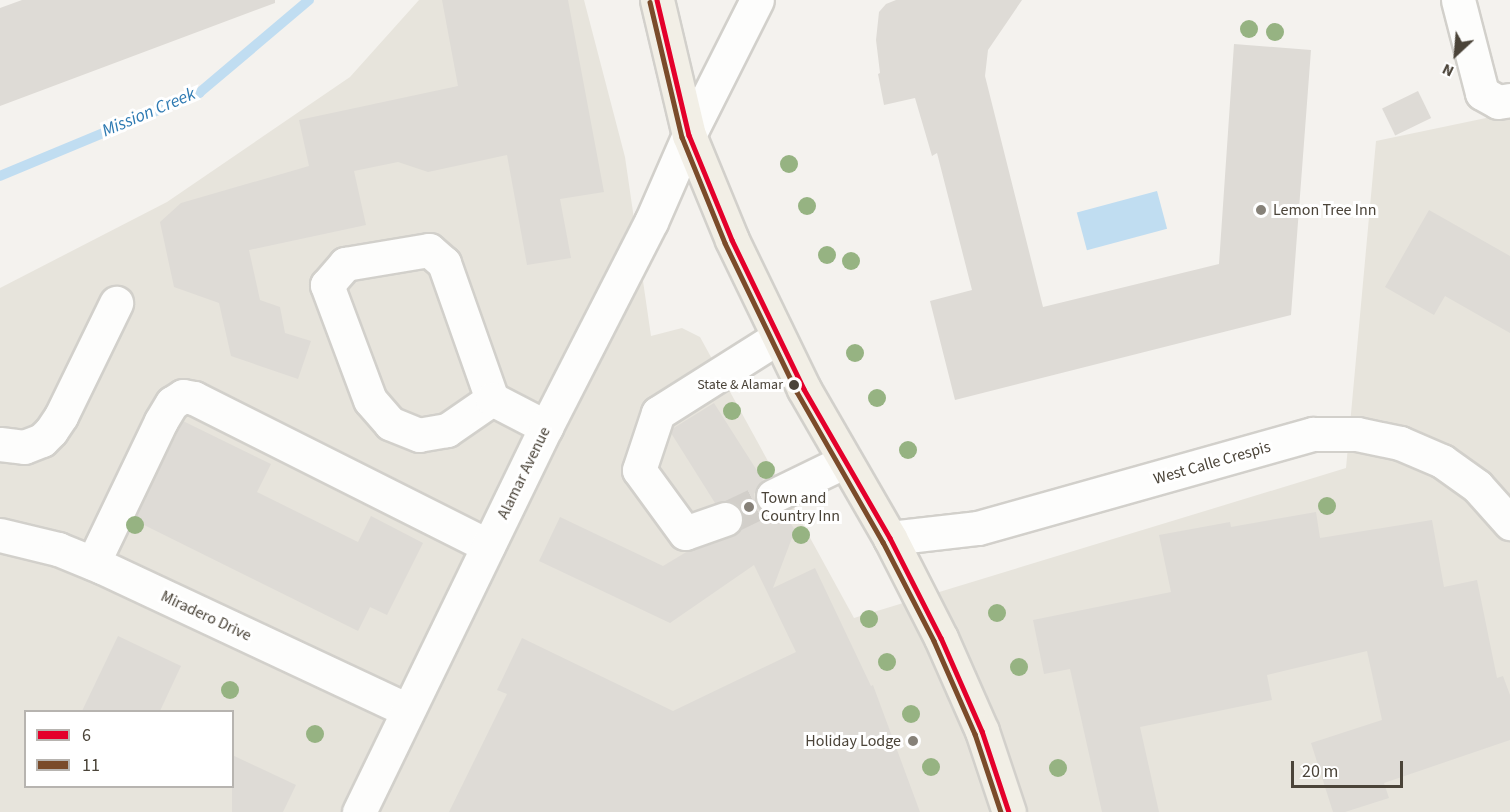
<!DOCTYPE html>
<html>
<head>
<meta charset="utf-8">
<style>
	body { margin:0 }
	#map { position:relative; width:1510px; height:812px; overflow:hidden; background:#f4f2ee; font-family:"Source Sans 3",sans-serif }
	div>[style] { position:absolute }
	.residential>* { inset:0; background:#e7e4dc }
	.water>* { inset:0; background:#c0ddf1; transform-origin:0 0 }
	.stream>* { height:10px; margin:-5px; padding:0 5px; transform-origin:5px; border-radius:5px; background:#c0ddf1 }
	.building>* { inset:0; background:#dedbd6; transform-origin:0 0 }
	.minor-tunnel>* { height:33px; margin-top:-16.5px; transform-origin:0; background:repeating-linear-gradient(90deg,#d2cfca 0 33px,transparent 0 49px) }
	.roads { filter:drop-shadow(2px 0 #d2d0cb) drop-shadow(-2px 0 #d2d0cb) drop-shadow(0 2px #d2d0cb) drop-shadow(0 -2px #d2d0cb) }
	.minor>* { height:33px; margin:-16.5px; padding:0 16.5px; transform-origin:16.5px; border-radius:16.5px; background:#fdfdfc }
	.major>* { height:33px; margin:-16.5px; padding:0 16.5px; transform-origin:16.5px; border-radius:16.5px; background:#f2efe6 }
	.bus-1>* { height:4.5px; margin:-2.25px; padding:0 2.25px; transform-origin:2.25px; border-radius:2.25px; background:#e4002b }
	.bus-2>* { height:4.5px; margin:-2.25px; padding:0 2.25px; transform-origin:2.25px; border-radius:2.25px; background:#7a4b2a }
	.trees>* { width:18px; height:18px; margin:-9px; border-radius:50%; background:#96b382 }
	.dots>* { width:16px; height:16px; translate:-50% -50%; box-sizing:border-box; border:3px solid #fff; border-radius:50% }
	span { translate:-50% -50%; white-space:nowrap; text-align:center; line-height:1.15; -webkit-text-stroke:6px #fff; paint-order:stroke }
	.bus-label { font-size:14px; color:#4b4439 }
	.right { translate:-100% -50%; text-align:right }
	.poi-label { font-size:16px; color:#4b4439 }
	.left { translate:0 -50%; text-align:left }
	.street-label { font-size:16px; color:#4b4439 }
	.water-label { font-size:18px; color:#2e7ab2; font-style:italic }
	.legend { position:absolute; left:24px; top:710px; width:210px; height:78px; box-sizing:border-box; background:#fff; border:2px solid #b7b4b0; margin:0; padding:8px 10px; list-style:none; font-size:18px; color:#4b4439 }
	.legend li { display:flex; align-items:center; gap:12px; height:30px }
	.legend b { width:30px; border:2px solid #b7b4b0 }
	.north { position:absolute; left:1426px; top:24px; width:60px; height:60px; -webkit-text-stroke:4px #fff; paint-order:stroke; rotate:206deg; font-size:16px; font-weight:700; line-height:24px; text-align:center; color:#4b4439 }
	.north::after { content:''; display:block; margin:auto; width:21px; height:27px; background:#4b4439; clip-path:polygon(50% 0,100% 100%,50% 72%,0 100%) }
	.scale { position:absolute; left:1291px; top:761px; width:112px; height:27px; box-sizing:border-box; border:3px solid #4b4439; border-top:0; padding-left:8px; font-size:18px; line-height:21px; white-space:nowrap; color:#4b4439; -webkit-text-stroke:4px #fff; paint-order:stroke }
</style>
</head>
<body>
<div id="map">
	<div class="residential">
		<i style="clip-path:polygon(evenodd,419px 0,584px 0,625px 157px,651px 336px,682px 328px,700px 337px,854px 618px,1346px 468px,1376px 141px,1510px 113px,1510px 812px,0 812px,0 288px,167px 202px,350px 77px,419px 0,26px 712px,232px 712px,232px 786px,26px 786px,26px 712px)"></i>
	</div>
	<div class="water">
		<i style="left:1157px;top:191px;width:39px;height:83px;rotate:75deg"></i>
	</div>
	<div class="stream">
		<i style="left:0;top:176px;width:216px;rotate:-22.6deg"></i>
		<i style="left:199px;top:93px;width:144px;rotate:-40.2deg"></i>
	</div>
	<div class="building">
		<i style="clip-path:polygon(22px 0,275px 0,275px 3px,0 106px,0 8px)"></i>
		<i style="clip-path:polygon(442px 0,568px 0,604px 192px,560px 199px,571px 258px,527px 265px,507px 155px,428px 172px,398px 162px,354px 171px,366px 225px,249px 250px,260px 300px,280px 307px,285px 333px,311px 341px,298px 379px,231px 356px,219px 303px,174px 287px,160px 222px,181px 203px,309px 166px,299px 120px,458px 86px)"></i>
		<i style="clip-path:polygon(896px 0,1022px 0,988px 50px,985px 76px,1043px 307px,1219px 264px,1234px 44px,1311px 50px,1291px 315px,955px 400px,930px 301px,972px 290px,937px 153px,932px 156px,915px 98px,884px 105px,878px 74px,880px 73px,876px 40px,879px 12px,886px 4px)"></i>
		<i style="left:1418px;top:91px;width:30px;height:40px;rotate:64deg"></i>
		<i style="clip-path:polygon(1429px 210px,1510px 256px,1510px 333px,1445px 296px,1434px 315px,1385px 287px)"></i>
		<i style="clip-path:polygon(714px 403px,763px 480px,754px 494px,756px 505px,763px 512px,771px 515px,783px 512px,795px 530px,773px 588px,815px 568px,871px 686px,873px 685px,920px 812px,449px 812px,507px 694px,497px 690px,522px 638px,673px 711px,796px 652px,754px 565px,670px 623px,539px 561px,560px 517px,663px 566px,688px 551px,739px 532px,743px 522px,742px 512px,738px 505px,728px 501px,715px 503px,671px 433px,672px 429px)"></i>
		<i style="clip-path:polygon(183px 421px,271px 464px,257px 492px,358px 542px,371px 516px,423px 543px,387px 615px,370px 607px,358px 631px,134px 520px)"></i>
		<i style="clip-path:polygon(1316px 512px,1320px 538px,1432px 520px,1444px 587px,1477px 580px,1497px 678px,1503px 676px,1510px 695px,1510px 740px,1384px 783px,1389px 798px,1345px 812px,1333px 812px,1311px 743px,1382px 720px,1367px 651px,1267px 675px,1272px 700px,1140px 727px,1159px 812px,1102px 812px,1070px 669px,1044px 674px,1033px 620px,1171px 592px,1159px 535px,1230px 522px,1231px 527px)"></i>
		<i style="clip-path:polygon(118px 636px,181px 666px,160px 711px,82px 711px)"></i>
		<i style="clip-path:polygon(232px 755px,296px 785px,283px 812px,232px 812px)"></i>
	</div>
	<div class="minor-tunnel">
		<i style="left:725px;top:519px;width:53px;rotate:-25.6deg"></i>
	</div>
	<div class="roads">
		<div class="minor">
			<i style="left:1458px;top:0;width:96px;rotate:75.5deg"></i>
			<i style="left:1482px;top:93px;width:18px;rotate:29deg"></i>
			<i style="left:1498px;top:102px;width:12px;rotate:-9deg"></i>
			<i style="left:492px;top:399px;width:55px;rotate:145.4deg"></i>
			<i style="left:447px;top:430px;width:28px;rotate:170deg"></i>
			<i style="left:419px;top:435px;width:31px;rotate:-158deg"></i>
			<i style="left:390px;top:423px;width:30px;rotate:-131deg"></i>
			<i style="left:370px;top:400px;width:123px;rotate:-110.5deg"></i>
			<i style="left:327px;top:285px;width:28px;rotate:-49deg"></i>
			<i style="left:345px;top:264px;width:85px;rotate:-9.5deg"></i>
			<i style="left:429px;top:250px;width:20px;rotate:41deg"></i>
			<i style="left:444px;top:263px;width:144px;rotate:70.6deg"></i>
			<i style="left:492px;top:399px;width:61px;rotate:27.4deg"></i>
			<i style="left:0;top:444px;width:24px;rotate:7deg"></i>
			<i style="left:24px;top:447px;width:19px;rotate:-21deg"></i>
			<i style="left:42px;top:440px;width:13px;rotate:-45deg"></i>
			<i style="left:51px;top:431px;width:18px;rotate:-56deg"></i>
			<i style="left:61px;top:416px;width:126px;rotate:-64deg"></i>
			<i style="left:773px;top:496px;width:80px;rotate:-25.9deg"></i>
			<i style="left:725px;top:519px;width:42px;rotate:160.7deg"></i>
			<i style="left:685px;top:533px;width:78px;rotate:-126.1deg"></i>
			<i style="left:639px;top:470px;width:60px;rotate:-71.6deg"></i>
			<i style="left:658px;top:413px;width:142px;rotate:-32.3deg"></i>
			<i style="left:0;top:535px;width:60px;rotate:13.6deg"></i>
			<i style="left:58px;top:549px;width:48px;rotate:22.2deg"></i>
			<i style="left:102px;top:567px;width:337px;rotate:25.1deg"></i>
			<i style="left:890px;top:538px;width:89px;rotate:-6.5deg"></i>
			<i style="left:978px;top:528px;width:348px;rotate:-15.7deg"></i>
			<i style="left:1313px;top:434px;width:44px"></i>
			<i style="left:1357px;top:434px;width:44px;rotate:11.8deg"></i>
			<i style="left:1400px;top:443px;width:46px;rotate:23.2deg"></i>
			<i style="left:1442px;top:461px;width:43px;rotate:35.5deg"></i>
			<i style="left:1477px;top:486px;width:50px;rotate:48.3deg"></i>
			<i style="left:93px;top:563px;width:157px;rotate:-64.4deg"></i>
			<i style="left:161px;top:421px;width:21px;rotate:-59deg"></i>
			<i style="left:172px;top:403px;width:13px;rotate:-32deg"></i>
			<i style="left:183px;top:396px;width:11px;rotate:10deg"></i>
			<i style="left:194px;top:398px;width:329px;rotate:26.7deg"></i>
			<i style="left:359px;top:812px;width:428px;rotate:-64.1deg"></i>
			<i style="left:546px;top:427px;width:230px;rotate:-62.9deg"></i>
			<i style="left:651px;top:222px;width:95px;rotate:-66.4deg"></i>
			<i style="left:689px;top:135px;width:151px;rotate:-63.3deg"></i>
		</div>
		<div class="major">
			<i style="left:657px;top:0;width:139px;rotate:76.7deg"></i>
			<i style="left:689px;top:135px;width:113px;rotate:67.7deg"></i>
			<i style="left:732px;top:240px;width:165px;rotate:64.2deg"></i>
			<i style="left:804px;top:389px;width:172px;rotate:60deg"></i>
			<i style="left:890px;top:538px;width:112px;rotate:63deg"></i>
			<i style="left:941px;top:638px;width:102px;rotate:66.2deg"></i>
			<i style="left:982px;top:731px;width:85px;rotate:71.6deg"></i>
		</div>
	</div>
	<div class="bus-1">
		<i style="left:657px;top:0;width:139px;rotate:76.7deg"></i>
		<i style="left:689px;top:135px;width:113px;rotate:67.7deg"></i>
		<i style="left:732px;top:240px;width:165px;rotate:64.2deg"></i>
		<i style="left:804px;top:389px;width:172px;rotate:60deg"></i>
		<i style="left:890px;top:538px;width:112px;rotate:63deg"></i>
		<i style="left:941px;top:638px;width:102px;rotate:66.2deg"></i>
		<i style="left:982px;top:731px;width:85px;rotate:71.6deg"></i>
	</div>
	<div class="bus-2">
		<i style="left:650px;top:2px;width:139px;rotate:76.7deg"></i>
		<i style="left:682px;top:137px;width:114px;rotate:67.9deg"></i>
		<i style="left:725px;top:243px;width:165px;rotate:64.2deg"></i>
		<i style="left:797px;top:392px;width:173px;rotate:60.2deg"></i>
		<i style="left:883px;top:542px;width:111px;rotate:62.7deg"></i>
		<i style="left:934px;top:641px;width:102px;rotate:66.2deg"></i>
		<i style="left:975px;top:734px;width:82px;rotate:71.6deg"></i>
	</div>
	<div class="trees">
		<i style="left:1249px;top:29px"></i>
		<i style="left:1275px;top:32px"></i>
		<i style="left:789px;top:164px"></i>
		<i style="left:807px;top:206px"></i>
		<i style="left:827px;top:255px"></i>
		<i style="left:851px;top:261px"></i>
		<i style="left:855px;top:353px"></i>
		<i style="left:877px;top:398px"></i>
		<i style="left:732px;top:411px"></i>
		<i style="left:908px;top:450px"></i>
		<i style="left:766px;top:470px"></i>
		<i style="left:1327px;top:506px"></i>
		<i style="left:135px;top:525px"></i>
		<i style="left:801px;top:535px"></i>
		<i style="left:997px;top:613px"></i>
		<i style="left:869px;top:619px"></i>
		<i style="left:887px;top:662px"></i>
		<i style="left:1019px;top:667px"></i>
		<i style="left:230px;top:690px"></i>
		<i style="left:911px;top:714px"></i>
		<i style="left:315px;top:734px"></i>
		<i style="left:931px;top:767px"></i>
		<i style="left:1058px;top:768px"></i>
	</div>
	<div class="dots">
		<i style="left:1261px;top:210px;background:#868178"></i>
		<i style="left:794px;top:385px;background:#4b4439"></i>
		<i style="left:749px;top:507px;background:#868178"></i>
		<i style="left:913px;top:741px;background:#868178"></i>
	</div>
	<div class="bus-label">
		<span class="right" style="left:783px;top:385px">State &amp; Alamar</span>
	</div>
	<div class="poi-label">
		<span class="left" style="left:1273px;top:210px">Lemon Tree Inn</span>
		<span class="left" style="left:761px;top:507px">Town and<br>Country Inn</span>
		<span class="right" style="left:901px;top:741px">Holiday Lodge</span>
	</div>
	<div class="street-label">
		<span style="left:1212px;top:463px;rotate:-16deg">West Calle Crespis</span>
		<span style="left:524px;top:473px;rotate:-64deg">Alamar Avenue</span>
		<span style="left:206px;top:616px;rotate:25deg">Miradero Drive</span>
	</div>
	<div class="water-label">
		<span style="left:149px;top:113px;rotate:-23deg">Mission Creek</span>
	</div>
	<ul class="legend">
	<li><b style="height:8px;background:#e4002b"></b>6</li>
	<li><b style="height:8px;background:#7a4b2a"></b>11</li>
	</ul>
	<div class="north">N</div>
	<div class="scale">20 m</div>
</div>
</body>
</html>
